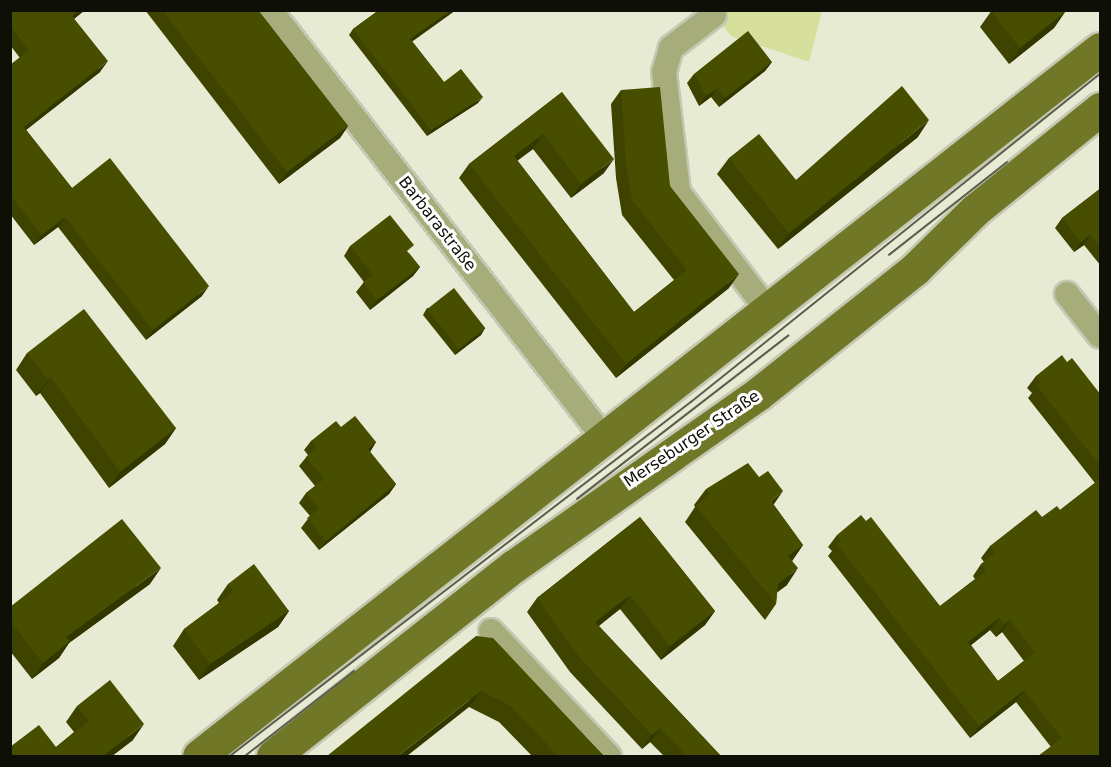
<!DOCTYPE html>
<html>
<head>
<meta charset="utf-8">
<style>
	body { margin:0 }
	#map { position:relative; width:1111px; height:767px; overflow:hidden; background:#e8ebd3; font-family:"DejaVu Sans",sans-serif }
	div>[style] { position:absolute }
	.green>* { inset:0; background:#d6df9c }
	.roads { filter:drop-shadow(2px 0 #c5c8b2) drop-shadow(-2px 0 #c5c8b2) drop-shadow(0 2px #c5c8b2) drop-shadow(0 -2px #c5c8b2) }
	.minor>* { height:24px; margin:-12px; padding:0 12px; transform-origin:12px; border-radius:12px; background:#a6ad7b }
	.primary>* { height:33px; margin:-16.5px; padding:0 16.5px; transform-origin:16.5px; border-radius:16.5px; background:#707726 }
	.tram>* { height:1.5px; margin:-0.75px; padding:0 0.75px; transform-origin:0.75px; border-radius:0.75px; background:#5b5d4f }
	.wall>* { inset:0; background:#3e4300 }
	.shaded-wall>* { inset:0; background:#323700 }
	.building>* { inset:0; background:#484e00; transform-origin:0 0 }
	span { translate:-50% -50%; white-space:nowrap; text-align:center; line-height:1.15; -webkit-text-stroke:6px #fff; paint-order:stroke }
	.street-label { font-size:16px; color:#0e0f07 }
	.frame { position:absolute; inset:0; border:12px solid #0e0f07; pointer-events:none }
</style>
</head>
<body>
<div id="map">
	<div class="green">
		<i style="clip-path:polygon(711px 11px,822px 11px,809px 62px,731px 36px)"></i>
	</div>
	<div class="roads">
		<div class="minor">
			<i style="left:270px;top:10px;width:543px;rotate:52.03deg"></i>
			<i style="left:714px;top:15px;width:54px;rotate:142.5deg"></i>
			<i style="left:671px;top:48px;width:25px;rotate:106deg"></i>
			<i style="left:664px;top:72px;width:121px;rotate:83.3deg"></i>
			<i style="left:678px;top:192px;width:146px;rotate:52.8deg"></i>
			<i style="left:1067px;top:294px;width:53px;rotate:51.8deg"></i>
			<i style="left:491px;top:631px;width:172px;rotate:46.7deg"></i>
		</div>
		<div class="primary">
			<i style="left:199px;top:756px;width:1145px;rotate:-38.12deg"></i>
			<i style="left:273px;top:756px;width:307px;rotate:-38.3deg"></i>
			<i style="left:514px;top:566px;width:299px;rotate:-35.2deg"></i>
			<i style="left:758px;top:394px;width:201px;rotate:-38.5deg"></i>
			<i style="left:915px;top:269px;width:84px;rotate:-44.5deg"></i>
			<i style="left:975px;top:210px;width:161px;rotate:-38.9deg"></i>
		</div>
	</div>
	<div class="tram">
		<i style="left:889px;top:255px;width:150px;rotate:-38.2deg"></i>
		<i style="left:577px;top:499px;width:267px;rotate:-37.7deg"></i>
		<i style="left:230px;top:756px;width:581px;rotate:-37.52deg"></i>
		<i style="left:691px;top:402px;width:524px;rotate:-38.73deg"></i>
		<i style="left:245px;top:756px;width:138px;rotate:-37.9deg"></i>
	</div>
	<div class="wall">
		<i style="clip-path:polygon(10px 10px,85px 10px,74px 19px,100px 72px,26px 130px,72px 188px,202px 296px,146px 340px,58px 227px,34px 245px,10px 214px,10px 65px,20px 58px,10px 45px)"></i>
		<i style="clip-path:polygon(145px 10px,258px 10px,348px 126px,340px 138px,279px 184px)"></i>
		<i style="clip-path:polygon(379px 10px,456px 10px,412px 41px,444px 82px,478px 103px,427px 136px,349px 35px,353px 29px)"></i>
		<i style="clip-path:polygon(992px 10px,1065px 12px,1054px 28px,1009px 64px,980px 27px)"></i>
		<i style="clip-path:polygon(772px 62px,765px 71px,719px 107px,711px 97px,699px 106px,687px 83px,694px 74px)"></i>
		<i style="clip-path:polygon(621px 90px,670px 186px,729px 288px,616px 378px,459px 178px,469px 164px,562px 92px,604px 173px,571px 198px,533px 149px,517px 160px,634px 312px,674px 280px,622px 215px,616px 178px,611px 104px)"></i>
		<i style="clip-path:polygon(918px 137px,778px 249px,717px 174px,729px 158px,796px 180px)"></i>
		<i style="clip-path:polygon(1101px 188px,1101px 266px,1084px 245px,1074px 252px,1055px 228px,1062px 218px)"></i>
		<i style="clip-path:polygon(350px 246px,409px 253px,420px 267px,413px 276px,370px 310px,356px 292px,364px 282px,344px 256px)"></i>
		<i style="clip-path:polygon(427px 308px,485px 328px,481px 335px,455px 355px,423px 315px)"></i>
		<i style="clip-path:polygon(27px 353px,176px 428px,165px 444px,109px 488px,40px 393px,36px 396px,16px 370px)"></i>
		<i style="clip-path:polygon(evenodd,1067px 362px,1101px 395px,1101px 756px,1051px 747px,1016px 702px,970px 738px,828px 556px,832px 551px,828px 547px,837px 535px,940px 606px,975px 579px,973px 576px,981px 564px,984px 562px,981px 558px,990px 546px,1042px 517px,1060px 510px,1095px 483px,1028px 398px,1032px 393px,1027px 388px,1036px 376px,1067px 362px,990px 630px,996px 637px,1002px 632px,1024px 661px,998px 681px,971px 645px,990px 630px)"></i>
		<i style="clip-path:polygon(341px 427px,376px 442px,370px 452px,396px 484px,389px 494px,319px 550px,301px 528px,310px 516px,299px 503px,306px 493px,315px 486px,299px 466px,308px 455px,304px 450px,311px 441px)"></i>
		<i style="clip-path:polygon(706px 489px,774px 505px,803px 545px,792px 561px,787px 585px,777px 592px,776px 604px,765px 620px,685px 522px,695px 507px,694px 505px)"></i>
		<i style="clip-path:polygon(640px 517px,715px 611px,705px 625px,661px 660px,620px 609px,599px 626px,721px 756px,664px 756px,650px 742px,642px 749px,570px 672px,527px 612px,537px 598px)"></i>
		<i style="clip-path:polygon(150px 584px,69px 643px,59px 658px,32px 679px,10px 651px,10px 607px)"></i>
		<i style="clip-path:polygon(228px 584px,289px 611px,278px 627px,199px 680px,173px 646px,184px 629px,219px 603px,217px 600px)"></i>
		<i style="clip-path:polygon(476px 636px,604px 756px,532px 756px,499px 722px,469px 707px)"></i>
		<i style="clip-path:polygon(77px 706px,133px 740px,112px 756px,10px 756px,10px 747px,56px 747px,74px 732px,66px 722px)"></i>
	</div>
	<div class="shaded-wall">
		<i style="clip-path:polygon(79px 10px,85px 10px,65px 26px,72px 16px)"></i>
		<i style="clip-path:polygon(451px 10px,456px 10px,406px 46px,410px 39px)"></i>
		<i style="clip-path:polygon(1065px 12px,1054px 28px,1009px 64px,1020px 48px)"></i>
		<i style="clip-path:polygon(108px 61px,100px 72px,17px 137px,24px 127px)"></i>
		<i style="clip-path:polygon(772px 62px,765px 71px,719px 107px,725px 98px)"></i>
		<i style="clip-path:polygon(718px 88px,711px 97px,699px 106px,706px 96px)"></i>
		<i style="clip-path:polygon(483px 97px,478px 103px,427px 136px,431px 130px)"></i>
		<i style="clip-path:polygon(929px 120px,918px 137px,778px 249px,789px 233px)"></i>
		<i style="clip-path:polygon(348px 126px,340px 138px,279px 184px,287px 172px)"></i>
		<i style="clip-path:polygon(543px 134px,533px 149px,504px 171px,514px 156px)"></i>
		<i style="clip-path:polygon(614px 159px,604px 173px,571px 198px,581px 184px)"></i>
		<i style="clip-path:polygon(65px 217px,58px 227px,34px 245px,42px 235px)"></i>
		<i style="clip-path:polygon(1090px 235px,1084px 245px,1074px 252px,1081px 242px)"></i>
		<i style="clip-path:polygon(420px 267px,413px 276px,370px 310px,377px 300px)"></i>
		<i style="clip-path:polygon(739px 274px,729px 288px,616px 378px,626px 364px)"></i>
		<i style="clip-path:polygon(209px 286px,202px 296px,146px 340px,153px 330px)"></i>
		<i style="clip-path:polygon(485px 328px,481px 335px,455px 355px,459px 349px)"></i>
		<i style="clip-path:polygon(51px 377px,40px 393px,36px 396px,48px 380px)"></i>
		<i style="clip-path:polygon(176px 428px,165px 444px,109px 488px,120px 472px)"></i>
		<i style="clip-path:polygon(376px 442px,370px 452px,368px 449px)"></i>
		<i style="clip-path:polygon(396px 484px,389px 494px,319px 550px,326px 541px)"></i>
		<i style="clip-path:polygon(783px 491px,772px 507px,771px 501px)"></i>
		<i style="clip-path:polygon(803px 545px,792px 561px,788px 556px)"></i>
		<i style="clip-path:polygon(161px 568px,150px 584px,69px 643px,59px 658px,32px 679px,43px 663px,66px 637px)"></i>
		<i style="clip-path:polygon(798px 568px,787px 585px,771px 597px,778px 584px)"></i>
		<i style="clip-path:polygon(630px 595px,620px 609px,585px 636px,595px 622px)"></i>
		<i style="clip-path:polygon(289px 611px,278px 627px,199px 680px,210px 664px)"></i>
		<i style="clip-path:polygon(715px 611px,705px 625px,661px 660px,670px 646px)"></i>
		<i style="clip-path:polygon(999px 618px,990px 630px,960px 654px,968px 642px)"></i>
		<i style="clip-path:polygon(1010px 620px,1002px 632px,996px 637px,1004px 625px)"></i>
		<i style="clip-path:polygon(1024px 690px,1016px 702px,970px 738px,979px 726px)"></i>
		<i style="clip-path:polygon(481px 691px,469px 707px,407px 756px,398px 756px)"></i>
		<i style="clip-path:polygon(144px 724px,133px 740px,112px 756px,103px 756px)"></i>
		<i style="clip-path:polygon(660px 728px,650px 742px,642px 749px,652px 735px)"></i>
	</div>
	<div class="building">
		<i style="clip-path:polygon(10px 10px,79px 10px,72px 16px,108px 61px,24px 127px,72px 188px,110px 158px,209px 286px,153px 330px,65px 217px,42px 235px,10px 195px,10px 65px,29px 50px,10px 26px)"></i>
		<i style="clip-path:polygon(162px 10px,258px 10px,348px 126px,287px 172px)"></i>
		<i style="clip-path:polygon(379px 10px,451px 10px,410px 39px,444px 82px,461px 69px,483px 97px,431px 130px,353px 29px)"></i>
		<i style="clip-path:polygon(992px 10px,1064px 10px,1065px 12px,1020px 48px,991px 11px)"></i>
		<i style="clip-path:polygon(748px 31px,772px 62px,725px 98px,718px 88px,706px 96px,694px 74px)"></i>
		<i style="clip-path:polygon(902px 86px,929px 120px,789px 233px,729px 158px,759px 134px,796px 180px)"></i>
		<i style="clip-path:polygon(660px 87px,670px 186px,739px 274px,626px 364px,469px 164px,562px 92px,614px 159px,581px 184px,543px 134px,514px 156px,634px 312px,687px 270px,632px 200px,626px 164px,621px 90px)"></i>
		<i style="clip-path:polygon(1101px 188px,1101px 248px,1090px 235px,1081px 242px,1062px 218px)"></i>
		<i style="clip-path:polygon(390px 215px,414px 245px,407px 251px,420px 267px,377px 300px,363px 282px,373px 275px,350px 246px)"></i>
		<i style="left:454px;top:288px;width:51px;height:34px;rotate:52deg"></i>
		<i style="clip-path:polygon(84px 309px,176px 428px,120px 472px,51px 377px,48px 380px,27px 353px)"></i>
		<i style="clip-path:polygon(1062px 355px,1067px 362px,1072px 358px,1101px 395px,1101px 467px,1037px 386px,1041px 382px,1036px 376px)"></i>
		<i style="clip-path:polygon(355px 416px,376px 442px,368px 449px,396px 484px,326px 541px,307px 518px,319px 509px,306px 493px,324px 479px,306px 457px,317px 448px,311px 441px,336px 421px,341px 427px)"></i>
		<i style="clip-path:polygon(748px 463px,759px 477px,768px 471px,783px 491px,771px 501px,803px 545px,788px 556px,798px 568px,778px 584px,776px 604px,696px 506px,710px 494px,706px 489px)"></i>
		<i style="clip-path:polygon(evenodd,1101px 478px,1101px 756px,1038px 756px,1062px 738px,1024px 690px,979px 726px,837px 544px,841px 541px,837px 535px,861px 515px,866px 521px,871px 517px,940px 606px,986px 571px,981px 564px,995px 553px,990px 546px,1036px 510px,1042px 517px,1057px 506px,1060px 510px,1101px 478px,999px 618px,1004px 625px,1010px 620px,1035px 652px,998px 681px,968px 642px,999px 618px)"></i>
		<i style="clip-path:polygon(640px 517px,715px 611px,670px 646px,630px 595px,595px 622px,721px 756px,687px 756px,660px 728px,652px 735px,580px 658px,537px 598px)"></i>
		<i style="clip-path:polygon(122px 519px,161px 568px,66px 637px,70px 641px,43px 663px,10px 621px,10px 607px)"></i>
		<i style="clip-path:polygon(254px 564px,289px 611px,210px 664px,184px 629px,234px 592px,228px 584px)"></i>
		<i style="clip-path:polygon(476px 636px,493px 638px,604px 756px,558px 756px,511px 706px,481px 691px,398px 756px,327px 756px)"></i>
		<i style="clip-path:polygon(110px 680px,144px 724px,103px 756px,15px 756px,10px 751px,10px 747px,39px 725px,56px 747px,89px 721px,77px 706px)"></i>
	</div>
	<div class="street-label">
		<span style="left:437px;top:224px;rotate:52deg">Barbarastraße</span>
		<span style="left:692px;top:439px;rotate:-34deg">Merseburger Straße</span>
	</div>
	<div class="frame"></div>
</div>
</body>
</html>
